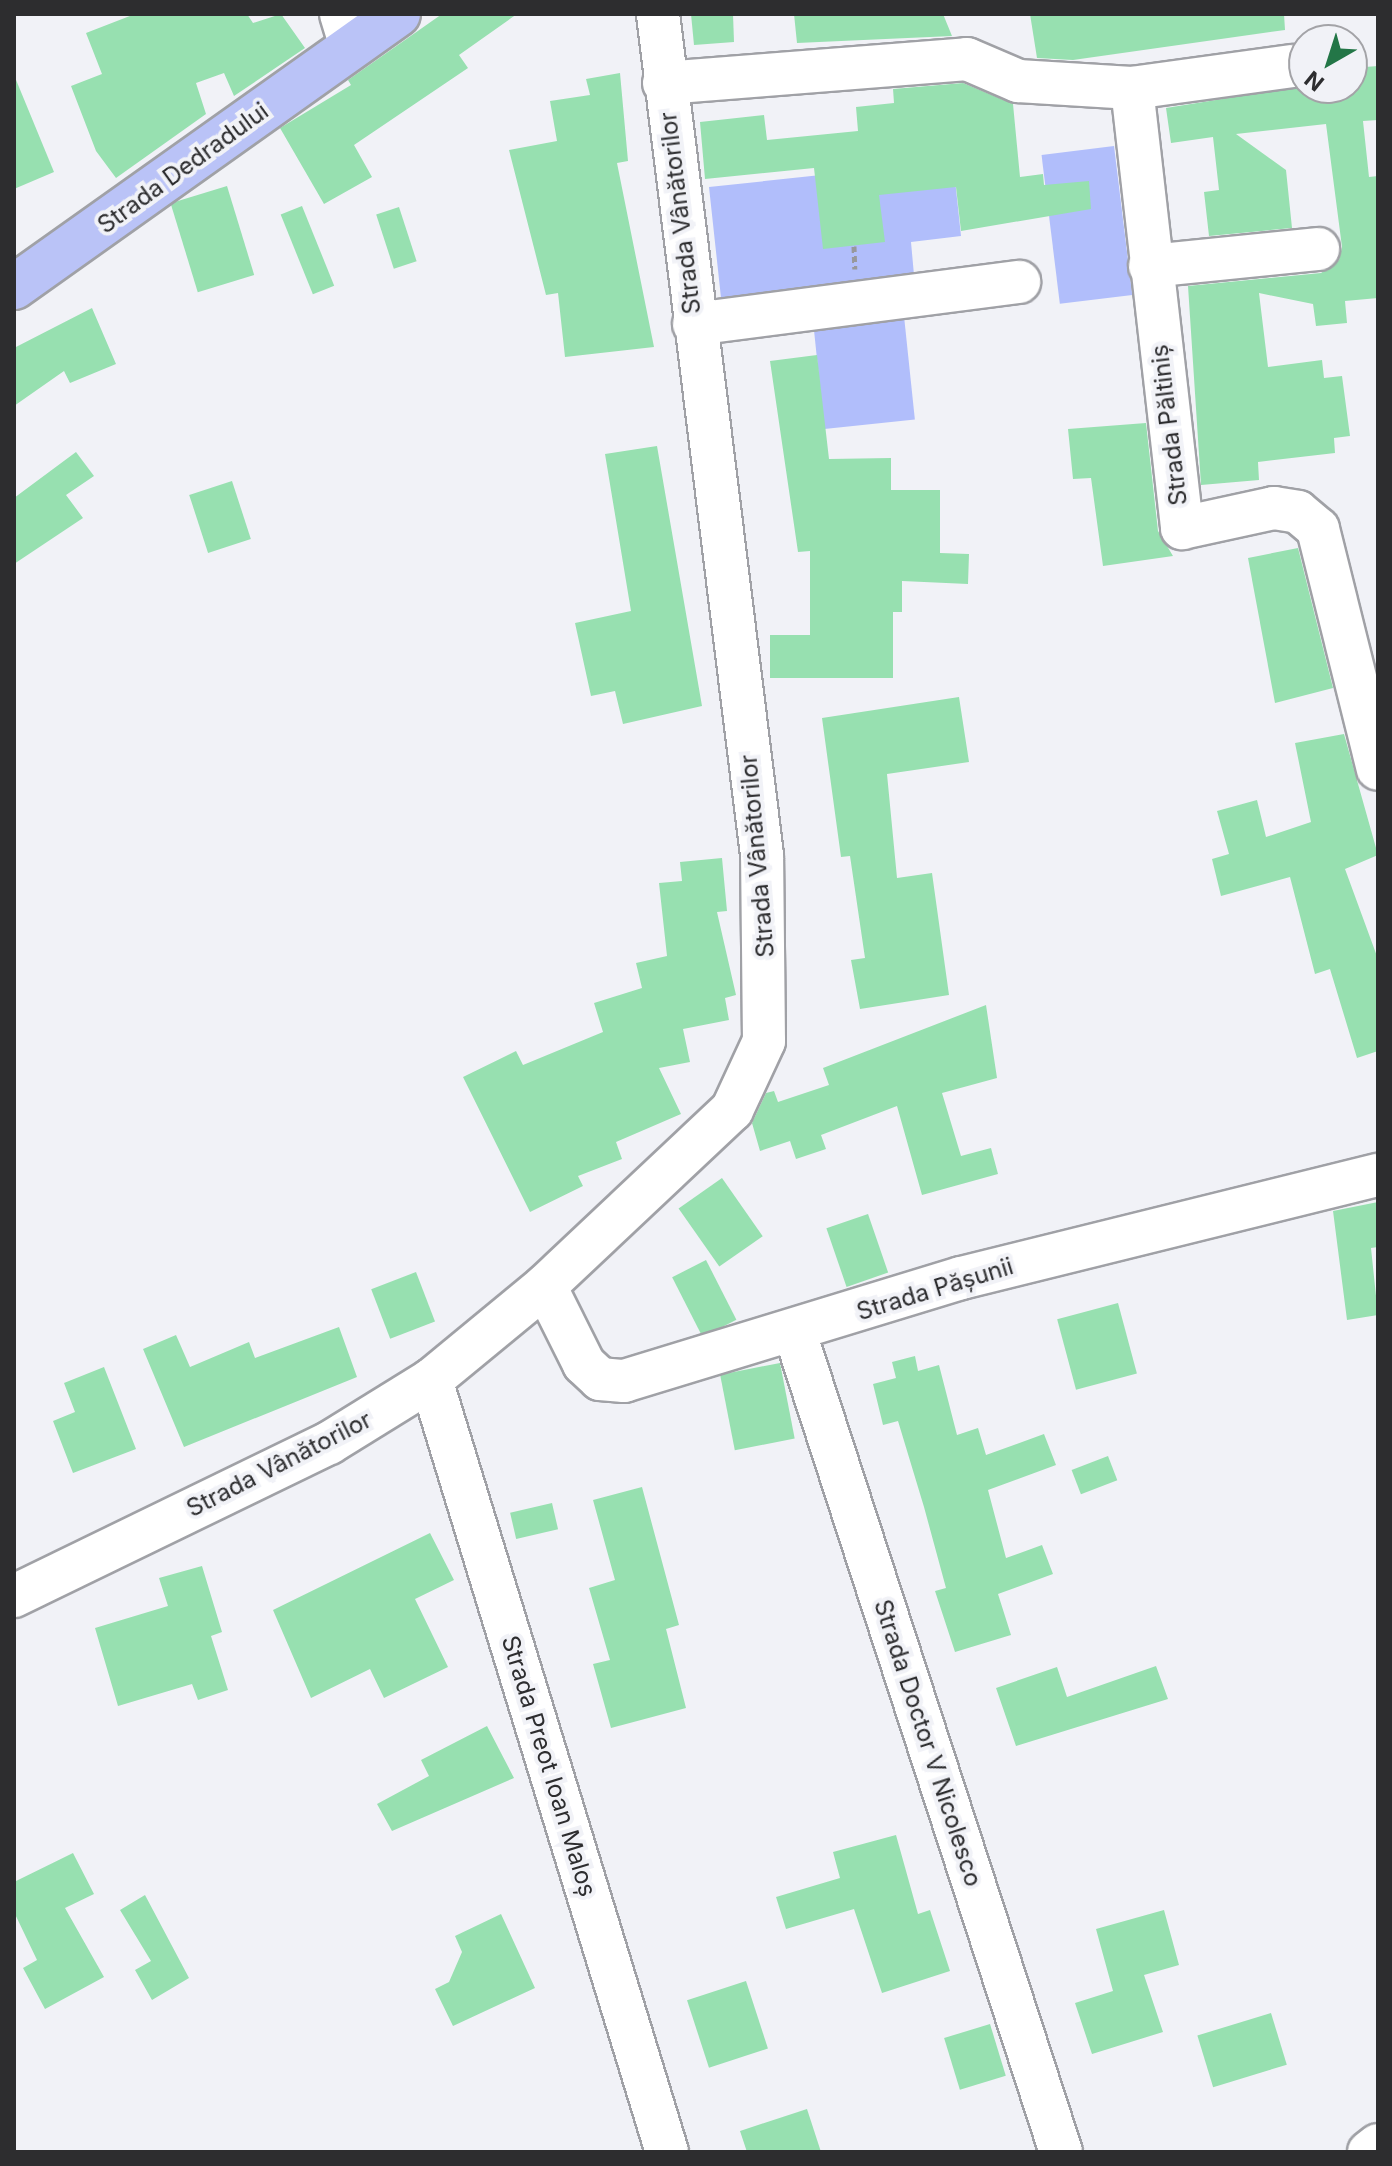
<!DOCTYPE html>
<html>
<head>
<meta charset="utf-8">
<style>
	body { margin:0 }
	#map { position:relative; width:1392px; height:2166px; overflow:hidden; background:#f1f2f7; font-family:Inter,sans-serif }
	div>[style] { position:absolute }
	.green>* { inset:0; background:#b1befb; transform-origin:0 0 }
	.building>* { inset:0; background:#97e0b0; transform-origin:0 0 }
	.path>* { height:5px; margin-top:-2.5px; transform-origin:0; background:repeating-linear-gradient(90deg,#98989c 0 6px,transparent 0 10px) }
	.roads { filter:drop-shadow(2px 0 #a0a1a6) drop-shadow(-2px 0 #a0a1a6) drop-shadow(0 2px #a0a1a6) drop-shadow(0 -2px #a0a1a6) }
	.minor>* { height:42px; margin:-21px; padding:0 21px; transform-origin:21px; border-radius:21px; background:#fff }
	.major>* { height:44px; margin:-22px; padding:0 22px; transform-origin:22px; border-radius:22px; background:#bac3f7 }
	span { translate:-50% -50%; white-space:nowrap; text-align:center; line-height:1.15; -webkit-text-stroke:8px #f1f2f7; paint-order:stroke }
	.street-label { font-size:24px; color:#2d2d2f }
	.frame { position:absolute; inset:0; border:16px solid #2d2d2f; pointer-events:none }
	.north { position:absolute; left:1288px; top:24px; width:80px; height:80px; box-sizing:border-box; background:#f1f2f7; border:2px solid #a3a3a7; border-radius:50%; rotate:219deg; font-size:22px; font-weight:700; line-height:32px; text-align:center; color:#2d2d2f }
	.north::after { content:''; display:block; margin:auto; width:28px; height:36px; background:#237647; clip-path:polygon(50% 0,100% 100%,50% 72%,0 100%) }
</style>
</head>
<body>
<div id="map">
	<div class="green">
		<i style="left:1114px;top:146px;width:150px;height:73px;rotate:83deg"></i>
		<i style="clip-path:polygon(953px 161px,961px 236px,911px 242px,915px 286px,722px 307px,709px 187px)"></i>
		<i style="left:904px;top:316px;width:104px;height:91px;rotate:84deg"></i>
	</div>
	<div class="building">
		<i style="clip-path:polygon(135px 14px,247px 14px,253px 23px,281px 14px,305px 48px,234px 96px,224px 73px,196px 83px,206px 114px,116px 178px,96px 151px,71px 86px,102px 74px,86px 33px)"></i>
		<i style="clip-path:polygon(442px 14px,517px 14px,459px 55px,468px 68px,354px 145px,372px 177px,324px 204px,280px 128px,351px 85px,348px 80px)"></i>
		<i style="clip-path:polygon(691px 14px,733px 14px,734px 42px,694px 45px)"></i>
		<i style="clip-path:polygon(794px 14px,943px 14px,952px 36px,797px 43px)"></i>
		<i style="clip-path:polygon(1030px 14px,1284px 14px,1285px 30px,1073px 60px,1037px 58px)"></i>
		<i style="clip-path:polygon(1378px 66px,1378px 120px,1363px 121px,1369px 177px,1378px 176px,1378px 298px,1345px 301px,1347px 323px,1316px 326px,1313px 304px,1259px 293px,1268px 367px,1322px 360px,1324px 378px,1342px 376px,1350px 436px,1334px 438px,1335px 453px,1258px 462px,1259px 480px,1201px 485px,1188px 286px,1321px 273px,1339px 260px,1342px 247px,1326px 124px,1236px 134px,1286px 170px,1292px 228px,1209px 236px,1204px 192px,1219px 190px,1213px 137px,1171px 143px,1166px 108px,1304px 86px,1352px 88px,1352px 68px)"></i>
		<i style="clip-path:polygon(620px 73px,628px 161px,617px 163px,654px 347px,565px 357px,558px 293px,546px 295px,509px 150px,557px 141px,550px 101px,590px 95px,586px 79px)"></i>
		<i style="clip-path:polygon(14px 75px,54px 172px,14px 189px)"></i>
		<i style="clip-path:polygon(963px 83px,1013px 104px,1020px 177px,1043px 174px,1044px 185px,1089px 181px,1091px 209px,961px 231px,956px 187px,879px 195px,885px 242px,823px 249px,814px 168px,705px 179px,700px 122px,764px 115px,767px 140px,858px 131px,856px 107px,894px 103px,893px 89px)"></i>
		<i style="left:227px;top:186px;width:93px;height:59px;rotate:73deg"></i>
		<i style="left:302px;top:206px;width:86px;height:23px;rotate:68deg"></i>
		<i style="left:399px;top:207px;width:57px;height:24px;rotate:72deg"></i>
		<i style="clip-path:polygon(92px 308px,116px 364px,70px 383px,64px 371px,14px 406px,14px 348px)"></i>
		<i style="clip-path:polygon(817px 355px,829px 459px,891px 458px,891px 490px,940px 490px,940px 553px,969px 554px,968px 584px,902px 581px,902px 612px,893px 612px,893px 678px,770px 678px,770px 635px,810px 635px,810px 551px,798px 552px,770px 361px)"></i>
		<i style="clip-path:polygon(1146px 423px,1158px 531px,1173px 556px,1103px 566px,1091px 478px,1073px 479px,1068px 429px)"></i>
		<i style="clip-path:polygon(657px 446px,702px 706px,623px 724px,615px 691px,591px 696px,575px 623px,631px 611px,605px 454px)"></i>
		<i style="clip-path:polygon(76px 452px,94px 476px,66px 495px,83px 518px,14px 564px,14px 498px)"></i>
		<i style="left:232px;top:481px;width:61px;height:45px;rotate:72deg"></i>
		<i style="clip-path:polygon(1298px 548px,1333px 688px,1275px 703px,1248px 558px)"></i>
		<i style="clip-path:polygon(959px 697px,969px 762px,887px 774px,897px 878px,932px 873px,949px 995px,860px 1009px,851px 960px,865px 958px,850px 856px,841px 857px,822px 718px)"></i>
		<i style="clip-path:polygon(1344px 734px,1378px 855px,1345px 869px,1378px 959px,1378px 1051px,1357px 1058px,1330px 969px,1315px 974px,1290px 877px,1221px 896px,1212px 859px,1229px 854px,1217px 811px,1257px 800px,1266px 837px,1311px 822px,1295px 743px)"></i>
		<i style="clip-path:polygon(722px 858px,727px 911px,717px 912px,736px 995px,725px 998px,729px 1020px,683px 1029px,690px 1062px,659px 1068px,681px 1114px,616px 1142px,622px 1159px,578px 1176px,583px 1186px,530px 1212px,463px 1077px,516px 1051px,523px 1065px,603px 1032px,594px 1003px,642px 988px,636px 963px,667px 956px,659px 883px,682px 881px,680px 862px)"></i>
		<i style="clip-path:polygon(986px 1005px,997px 1078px,942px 1093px,961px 1156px,991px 1148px,998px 1174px,922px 1195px,897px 1106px,821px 1135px,826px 1149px,796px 1159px,790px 1141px,760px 1151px,752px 1123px,766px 1093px,774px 1091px,778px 1102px,829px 1085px,823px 1068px)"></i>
		<i style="left:722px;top:1178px;width:71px;height:53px;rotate:55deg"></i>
		<i style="clip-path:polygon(1378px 1202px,1378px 1247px,1371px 1248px,1378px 1315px,1347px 1320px,1333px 1211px)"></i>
		<i style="left:868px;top:1214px;width:62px;height:44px;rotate:71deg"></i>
		<i style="left:706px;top:1260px;width:67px;height:38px;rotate:63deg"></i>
		<i style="left:416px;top:1272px;width:53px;height:48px;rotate:69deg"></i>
		<i style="left:1118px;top:1303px;width:73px;height:63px;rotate:75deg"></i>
		<i style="clip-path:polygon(339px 1327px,357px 1377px,184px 1447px,143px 1349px,176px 1335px,190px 1367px,249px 1342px,255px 1358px)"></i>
		<i style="clip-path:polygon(915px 1356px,918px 1371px,939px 1365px,957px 1435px,978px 1428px,986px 1455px,1044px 1434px,1056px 1465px,988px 1490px,1006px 1558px,1042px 1545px,1053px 1574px,998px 1594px,1011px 1635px,955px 1652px,935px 1591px,946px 1588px,924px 1507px,898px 1421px,883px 1425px,873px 1384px,896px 1378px,892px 1362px)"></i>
		<i style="left:780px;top:1363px;width:77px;height:61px;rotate:79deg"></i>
		<i style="clip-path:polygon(104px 1367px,136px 1449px,73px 1473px,53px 1421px,75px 1412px,64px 1383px)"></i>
		<i style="left:1108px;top:1456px;width:26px;height:39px;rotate:69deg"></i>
		<i style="clip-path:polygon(642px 1487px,679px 1625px,666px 1629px,686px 1708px,611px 1728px,593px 1664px,610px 1660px,589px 1588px,615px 1580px,593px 1500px)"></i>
		<i style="left:552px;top:1503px;width:27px;height:43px;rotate:77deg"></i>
		<i style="clip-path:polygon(430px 1533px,454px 1580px,415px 1599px,448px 1667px,384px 1698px,370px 1669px,311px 1698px,273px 1610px)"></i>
		<i style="clip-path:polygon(202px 1566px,222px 1632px,211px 1636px,228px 1690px,198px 1700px,192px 1684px,118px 1706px,95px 1628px,168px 1606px,159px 1578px)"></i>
		<i style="clip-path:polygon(1156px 1666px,1168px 1699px,1016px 1746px,996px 1688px,1057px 1667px,1067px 1697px)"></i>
		<i style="clip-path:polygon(487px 1726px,514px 1778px,392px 1831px,377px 1804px,429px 1776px,421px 1760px)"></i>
		<i style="clip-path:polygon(896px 1835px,918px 1914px,930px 1910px,950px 1971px,882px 1993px,854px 1909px,786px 1929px,776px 1897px,840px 1878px,833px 1852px)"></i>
		<i style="clip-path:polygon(73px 1853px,94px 1894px,65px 1908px,104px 1977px,45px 2009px,23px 1968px,37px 1960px,14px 1912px,14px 1882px)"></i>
		<i style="clip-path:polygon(145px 1895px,189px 1978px,152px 2000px,135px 1970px,151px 1961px,120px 1910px)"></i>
		<i style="clip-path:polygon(1164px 1910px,1179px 1965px,1144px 1975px,1163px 2032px,1092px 2054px,1075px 2003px,1113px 1991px,1096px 1929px)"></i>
		<i style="clip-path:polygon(501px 1914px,535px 1988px,453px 2026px,435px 1989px,449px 1982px,462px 1952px,455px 1936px)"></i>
		<i style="left:746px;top:1981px;width:71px;height:62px;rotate:72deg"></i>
		<i style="left:1271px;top:2013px;width:54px;height:77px;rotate:73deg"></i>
		<i style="left:990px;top:2024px;width:54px;height:48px;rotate:73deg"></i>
		<i style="clip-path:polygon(807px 2109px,821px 2152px,747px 2152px,740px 2131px)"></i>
	</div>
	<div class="path">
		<i style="left:854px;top:246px;width:23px;rotate:88deg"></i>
	</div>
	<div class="roads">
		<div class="minor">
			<i style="left:341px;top:14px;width:34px;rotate:73deg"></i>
			<i style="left:664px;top:83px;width:304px;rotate:-4.5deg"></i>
			<i style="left:967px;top:59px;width:56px;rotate:23.3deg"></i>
			<i style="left:1018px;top:81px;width:114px;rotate:3.5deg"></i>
			<i style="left:1132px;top:88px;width:443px;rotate:83.5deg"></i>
			<i style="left:1182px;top:528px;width:94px;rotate:-12.3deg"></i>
			<i style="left:1274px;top:508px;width:24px;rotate:9deg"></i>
			<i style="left:1298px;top:512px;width:26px;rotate:40deg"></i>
			<i style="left:1318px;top:529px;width:247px;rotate:76deg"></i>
			<i style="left:1132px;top:88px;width:162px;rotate:-7.8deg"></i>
			<i style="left:1150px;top:266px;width:169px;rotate:-5.8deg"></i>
			<i style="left:694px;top:324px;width:328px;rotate:-7.4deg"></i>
			<i style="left:545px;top:1286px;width:87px;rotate:63.4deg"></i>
			<i style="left:584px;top:1364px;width:22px;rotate:43deg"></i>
			<i style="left:600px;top:1379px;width:24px;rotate:5deg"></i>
			<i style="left:624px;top:1381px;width:352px;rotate:-17deg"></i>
			<i style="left:961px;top:1278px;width:430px;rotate:-13.9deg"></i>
			<i style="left:795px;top:1333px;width:861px;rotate:72.01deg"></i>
			<i style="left:431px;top:1380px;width:807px;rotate:73deg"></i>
			<i style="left:14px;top:1596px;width:350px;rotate:-25.9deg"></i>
			<i style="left:329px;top:1443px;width:120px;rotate:-31.7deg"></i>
			<i style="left:431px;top:1380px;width:148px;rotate:-39.5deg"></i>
			<i style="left:545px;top:1286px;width:257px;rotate:-43.3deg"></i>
			<i style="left:732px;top:1110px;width:76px;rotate:-65.1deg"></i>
			<i style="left:764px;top:1041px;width:186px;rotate:-90.6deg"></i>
			<i style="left:762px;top:855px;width:847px;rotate:-97.05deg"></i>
			<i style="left:1369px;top:2152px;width:11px;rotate:-38deg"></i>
		</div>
		<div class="major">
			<i style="left:14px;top:287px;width:471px;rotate:-35.4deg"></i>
		</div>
	</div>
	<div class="street-label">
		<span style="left:183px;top:168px;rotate:-36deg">Strada Dedradului</span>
		<span style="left:680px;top:213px;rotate:-97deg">Strada Vânătorilor</span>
		<span style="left:1169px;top:425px;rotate:-97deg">Strada Păltiniș</span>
		<span style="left:757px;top:856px;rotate:-95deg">Strada Vânătorilor</span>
		<span style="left:935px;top:1289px;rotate:-17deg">Strada Pășunii</span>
		<span style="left:279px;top:1464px;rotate:-27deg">Strada Vânătorilor</span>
		<span style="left:928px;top:1743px;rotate:72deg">Strada Doctor V Nicolesco</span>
		<span style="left:549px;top:1766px;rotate:73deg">Strada Preot Ioan Maloș</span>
	</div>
	<div class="frame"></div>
	<div class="north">N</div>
</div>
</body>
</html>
